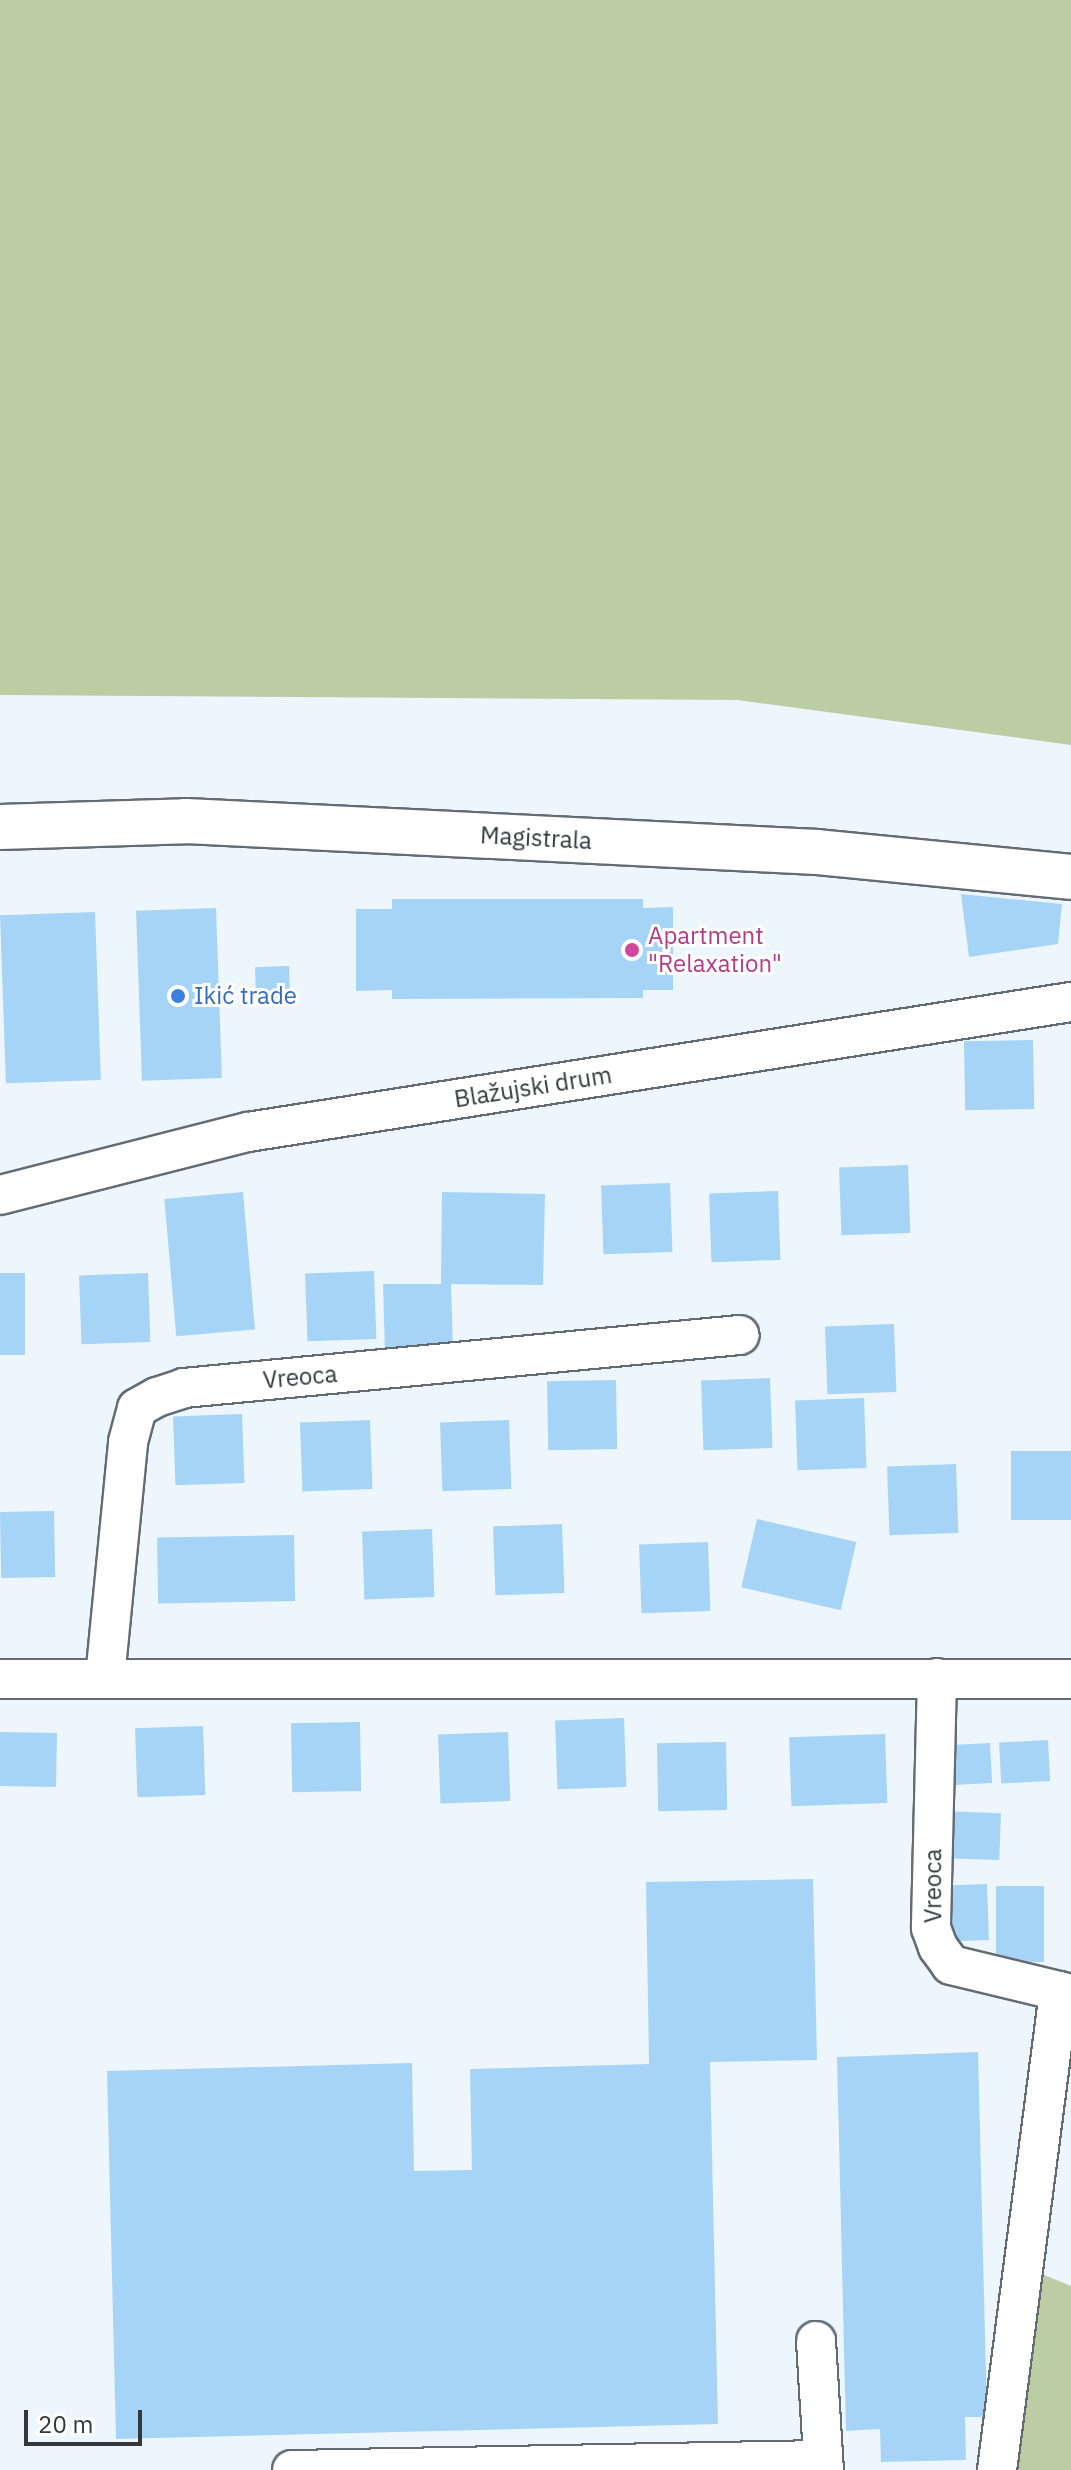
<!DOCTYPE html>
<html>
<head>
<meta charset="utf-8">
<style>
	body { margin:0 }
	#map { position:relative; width:1071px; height:2470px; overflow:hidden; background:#eef6fd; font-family:"IBM Plex Sans",sans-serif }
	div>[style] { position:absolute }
	.green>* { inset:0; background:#bbcda3 }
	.building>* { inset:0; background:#a6d4f7; transform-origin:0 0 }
	.roads { filter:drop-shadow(2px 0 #636c74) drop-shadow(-2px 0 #636c74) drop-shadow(0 2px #636c74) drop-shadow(0 -2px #636c74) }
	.minor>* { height:38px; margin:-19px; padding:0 19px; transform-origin:19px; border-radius:19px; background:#fff }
	.major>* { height:44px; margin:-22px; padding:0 22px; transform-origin:22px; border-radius:22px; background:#fff }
	.dots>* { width:22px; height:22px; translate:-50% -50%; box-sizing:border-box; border:4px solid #fff; border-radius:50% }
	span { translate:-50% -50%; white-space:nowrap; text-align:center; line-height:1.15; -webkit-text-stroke:6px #fff; paint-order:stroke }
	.street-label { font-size:24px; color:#34383b }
	.hotel-label { font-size:24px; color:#b23c85 }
	.left { translate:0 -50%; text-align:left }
	.shop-label { font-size:24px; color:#366cbe }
	.scale { position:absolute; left:24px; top:2410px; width:118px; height:36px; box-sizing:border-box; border:4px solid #34383b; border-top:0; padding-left:10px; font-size:24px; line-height:28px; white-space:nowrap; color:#34383b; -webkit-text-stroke:6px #fff; paint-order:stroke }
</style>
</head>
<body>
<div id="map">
	<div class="green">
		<i style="clip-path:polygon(0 0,1071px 0,1071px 745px,737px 700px,0 695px)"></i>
		<i style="clip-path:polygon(1037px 2272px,1071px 2286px,1071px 2470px,1018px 2470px)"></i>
	</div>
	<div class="building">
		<i style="clip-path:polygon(961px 894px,1062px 904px,1058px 944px,969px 957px)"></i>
		<i style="clip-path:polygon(392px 899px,643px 899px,643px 908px,673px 907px,673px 990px,643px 990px,643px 998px,392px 999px,392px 990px,356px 991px,356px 909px,392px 909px)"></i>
		<i style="left:216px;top:908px;width:170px;height:80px;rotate:88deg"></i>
		<i style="left:95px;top:912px;width:168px;height:95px;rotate:88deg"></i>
		<i style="left:289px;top:966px;width:35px;height:34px;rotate:88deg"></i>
		<i style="left:1033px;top:1040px;width:69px;height:69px;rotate:89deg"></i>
		<i style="left:908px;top:1165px;width:68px;height:69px;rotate:88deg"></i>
		<i style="left:670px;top:1183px;width:69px;height:69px;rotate:88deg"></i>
		<i style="left:778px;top:1191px;width:69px;height:69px;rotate:88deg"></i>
		<i style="left:243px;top:1192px;width:138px;height:79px;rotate:85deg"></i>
		<i style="clip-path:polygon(442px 1192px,545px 1194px,543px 1285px,451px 1284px,453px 1351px,385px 1353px,383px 1284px,441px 1284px)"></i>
		<i style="left:374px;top:1271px;width:68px;height:69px;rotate:88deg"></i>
		<i style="left:0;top:1273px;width:25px;height:82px"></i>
		<i style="left:148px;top:1273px;width:69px;height:69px;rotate:88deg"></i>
		<i style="left:894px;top:1324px;width:68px;height:69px;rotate:88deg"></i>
		<i style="left:770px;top:1378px;width:70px;height:69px;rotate:88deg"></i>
		<i style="left:616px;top:1380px;width:69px;height:69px;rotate:89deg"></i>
		<i style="left:864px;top:1398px;width:70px;height:69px;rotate:88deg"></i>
		<i style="left:242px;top:1414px;width:69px;height:69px;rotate:88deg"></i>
		<i style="left:370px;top:1420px;width:69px;height:70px;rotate:88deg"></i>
		<i style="left:509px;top:1420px;width:69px;height:69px;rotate:88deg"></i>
		<i style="left:1071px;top:1451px;width:69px;height:60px;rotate:90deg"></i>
		<i style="left:956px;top:1464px;width:69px;height:69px;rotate:88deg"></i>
		<i style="left:54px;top:1511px;width:66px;height:54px;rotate:89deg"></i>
		<i style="left:757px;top:1519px;width:102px;height:70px;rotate:13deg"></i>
		<i style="left:562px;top:1524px;width:69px;height:69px;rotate:88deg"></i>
		<i style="left:432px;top:1529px;width:68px;height:70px;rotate:88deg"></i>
		<i style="left:294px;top:1535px;width:66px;height:137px;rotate:89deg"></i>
		<i style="left:708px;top:1542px;width:69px;height:69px;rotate:88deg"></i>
		<i style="left:624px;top:1718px;width:69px;height:69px;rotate:88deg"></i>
		<i style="left:360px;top:1722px;width:69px;height:69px;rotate:89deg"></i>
		<i style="left:203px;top:1726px;width:69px;height:68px;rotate:88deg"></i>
		<i style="left:0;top:1732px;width:57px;height:54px;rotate:1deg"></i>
		<i style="left:508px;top:1732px;width:69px;height:70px;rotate:88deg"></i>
		<i style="left:885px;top:1734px;width:69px;height:96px;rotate:88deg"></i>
		<i style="left:1048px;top:1740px;width:41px;height:49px;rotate:87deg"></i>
		<i style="left:726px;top:1742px;width:68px;height:69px;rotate:89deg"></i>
		<i style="left:990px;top:1743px;width:40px;height:48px;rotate:87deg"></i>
		<i style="left:940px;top:1811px;width:61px;height:47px;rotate:2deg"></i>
		<i style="clip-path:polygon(813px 1879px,817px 2060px,710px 2062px,718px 2424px,116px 2439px,107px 2071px,412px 2063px,414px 2171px,472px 2170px,470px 2069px,649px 2064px,646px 1882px)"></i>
		<i style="left:987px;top:1884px;width:56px;height:44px;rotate:88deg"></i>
		<i style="left:996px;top:1886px;width:48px;height:76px"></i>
		<i style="clip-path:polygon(978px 2052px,987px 2417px,965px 2417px,966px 2460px,881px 2462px,880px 2429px,846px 2431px,837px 2057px)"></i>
	</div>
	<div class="roads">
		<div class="minor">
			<i style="left:0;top:1195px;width:256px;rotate:-14.3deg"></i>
			<i style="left:248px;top:1132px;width:833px;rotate:-8.98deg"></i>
			<i style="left:105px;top:1678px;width:237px;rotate:-84.4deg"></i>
			<i style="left:128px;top:1442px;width:35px;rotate:-75deg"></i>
			<i style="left:137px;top:1408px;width:23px;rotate:-29deg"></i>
			<i style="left:157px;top:1397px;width:28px;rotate:-18deg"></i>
			<i style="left:184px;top:1388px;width:558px;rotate:-5.45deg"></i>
			<i style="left:937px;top:1678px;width:250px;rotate:91.4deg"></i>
			<i style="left:931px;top:1928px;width:20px;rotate:70deg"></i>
			<i style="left:938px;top:1947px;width:22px;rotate:54deg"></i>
			<i style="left:951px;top:1965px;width:123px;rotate:13.6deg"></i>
			<i style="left:0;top:1679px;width:1071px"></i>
			<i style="left:816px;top:2341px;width:129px;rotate:86.5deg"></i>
			<i style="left:292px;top:2470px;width:531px;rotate:-1.08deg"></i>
			<i style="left:997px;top:2470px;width:483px;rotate:-82.6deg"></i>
		</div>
		<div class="major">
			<i style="left:0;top:827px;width:186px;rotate:-1.8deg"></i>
			<i style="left:186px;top:821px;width:632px;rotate:2.81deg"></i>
			<i style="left:817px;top:852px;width:255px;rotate:5.6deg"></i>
		</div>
	</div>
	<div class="dots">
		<i style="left:632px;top:950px;background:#d1479c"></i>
		<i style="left:178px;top:996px;background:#3f7fe0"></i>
	</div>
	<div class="street-label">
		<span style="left:536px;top:838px;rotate:3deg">Magistrala</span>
		<span style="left:533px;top:1087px;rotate:-9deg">Blažujski drum</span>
		<span style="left:300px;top:1377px;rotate:-5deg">Vreoca</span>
		<span style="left:933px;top:1886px;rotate:-90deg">Vreoca</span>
	</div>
	<div class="hotel-label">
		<span class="left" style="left:648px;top:950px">Apartment<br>"Relaxation"</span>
	</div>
	<div class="shop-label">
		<span class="left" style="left:194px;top:996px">Ikić trade</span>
	</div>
	<div class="scale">20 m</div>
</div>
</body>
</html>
